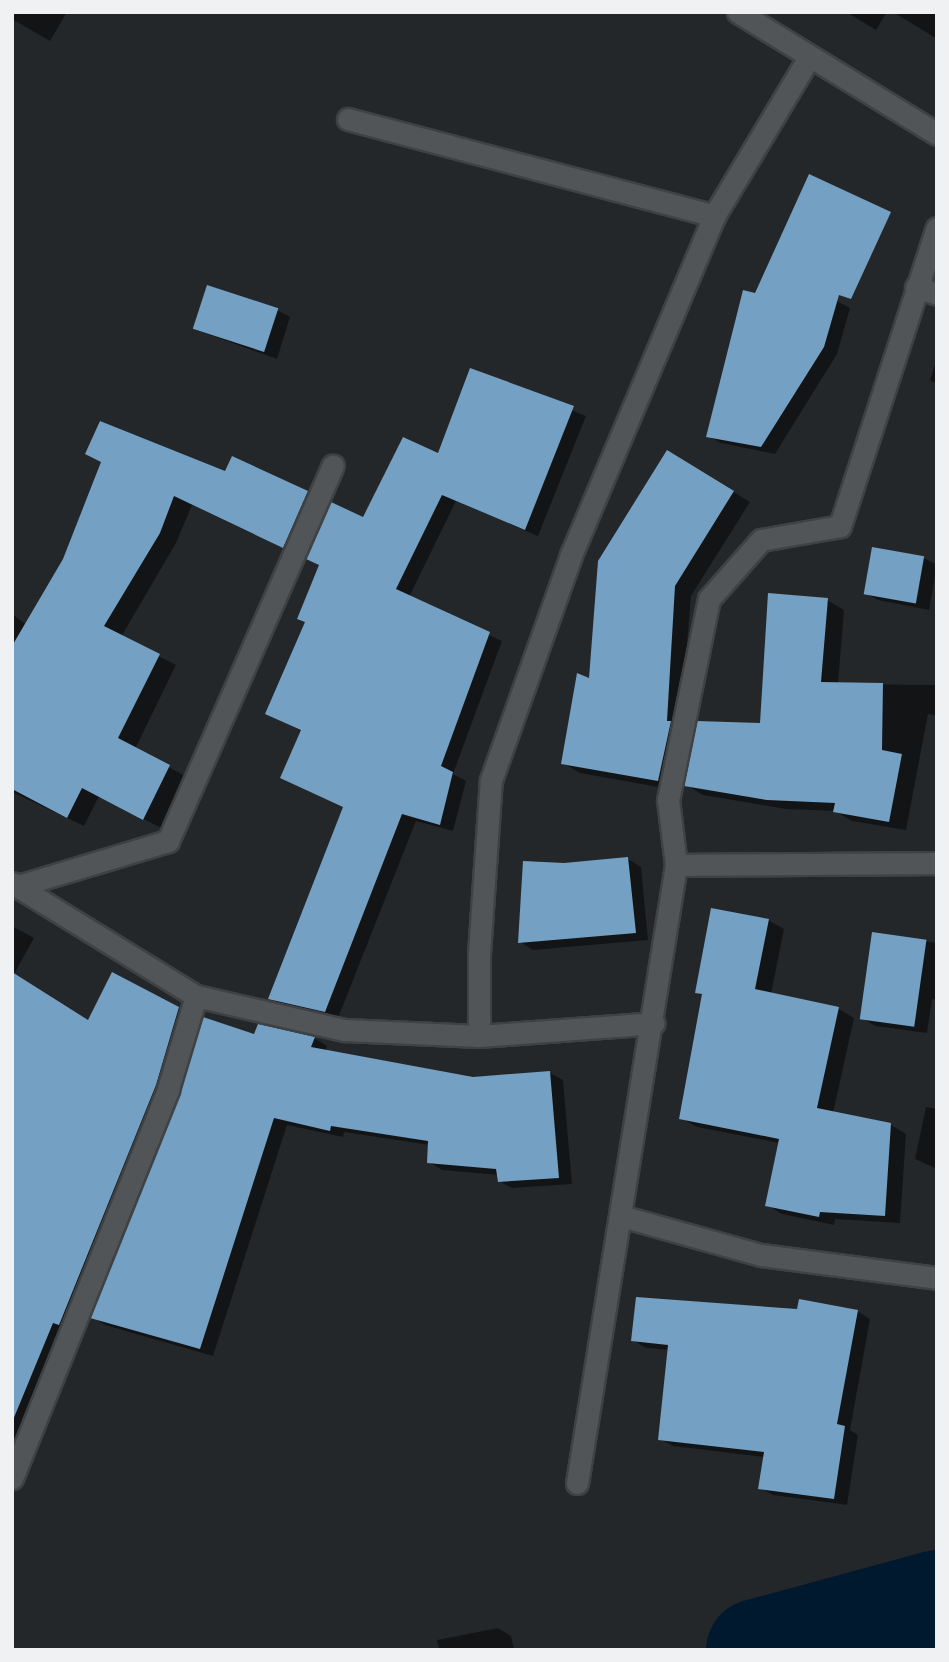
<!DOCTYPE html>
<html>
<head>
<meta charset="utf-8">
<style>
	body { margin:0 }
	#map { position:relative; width:949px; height:1662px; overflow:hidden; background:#24272a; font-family:Barlow,sans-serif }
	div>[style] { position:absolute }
	.shadow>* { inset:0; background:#0007 }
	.river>* { height:103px; margin:-51.5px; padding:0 51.5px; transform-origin:51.5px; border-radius:51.5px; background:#00192e }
	.building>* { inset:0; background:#74a0c3; transform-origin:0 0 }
	.roads { filter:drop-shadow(2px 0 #3f4244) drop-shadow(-2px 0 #3f4244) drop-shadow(0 2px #3f4244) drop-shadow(0 -2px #3f4244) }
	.minor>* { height:21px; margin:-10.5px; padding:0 10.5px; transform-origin:10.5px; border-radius:10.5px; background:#525558 }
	span { translate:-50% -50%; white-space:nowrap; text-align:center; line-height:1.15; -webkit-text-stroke:7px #24272a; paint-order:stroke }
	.frame { position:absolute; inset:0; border:14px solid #eff1f3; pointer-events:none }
</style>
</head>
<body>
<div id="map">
	<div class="shadow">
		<i style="clip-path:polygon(12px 12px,67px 12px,50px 41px,12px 19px)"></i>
		<i style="clip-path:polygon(846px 12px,887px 12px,876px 30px)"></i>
		<i style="clip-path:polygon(893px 12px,937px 12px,937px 39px)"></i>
		<i style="clip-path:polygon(837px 301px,850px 308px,837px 354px,775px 454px,721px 443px,708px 436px)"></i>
		<i style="clip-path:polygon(277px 310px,290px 317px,277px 359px,194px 329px)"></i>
		<i style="clip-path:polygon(937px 358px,937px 384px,930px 380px)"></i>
		<i style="clip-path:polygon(471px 370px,586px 416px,538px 536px,456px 501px,409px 597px,502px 641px,453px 774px,466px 781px,453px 831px,416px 821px,338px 1018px,283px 1006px,270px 998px,345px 807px,302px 731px,267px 713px,364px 520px,439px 456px)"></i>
		<i style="clip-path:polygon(668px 452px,750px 502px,691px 596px,675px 790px,580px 773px,563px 763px)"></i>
		<i style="clip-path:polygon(103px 462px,226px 474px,307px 493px,324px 503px,300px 556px,192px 505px,176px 543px,121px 637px,176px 665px,135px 749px,187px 777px,161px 828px,99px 796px,84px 826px,12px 792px,12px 614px,27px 625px,64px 560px)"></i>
		<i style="clip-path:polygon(924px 558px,937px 565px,929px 610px,878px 600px,865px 593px)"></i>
		<i style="clip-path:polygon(827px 600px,844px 610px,838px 684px,937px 685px,937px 716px,928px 714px,906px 830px,852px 821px,835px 811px,786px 809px,703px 795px,686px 785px,762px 725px)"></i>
		<i style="clip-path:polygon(628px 859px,641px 867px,648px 940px,533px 950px,520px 942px,564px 865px)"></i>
		<i style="clip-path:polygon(768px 920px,784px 929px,771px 994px,839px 1009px,854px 1018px,833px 1113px,891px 1125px,906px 1134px,900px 1223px,835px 1219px,834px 1225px,782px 1214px,767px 1205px,780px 1143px,697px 1127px,681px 1118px,704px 996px,697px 992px)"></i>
		<i style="clip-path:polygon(12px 926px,34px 938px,14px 974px,89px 1021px,178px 1008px,193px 1017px,12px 1464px)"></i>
		<i style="clip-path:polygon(874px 934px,937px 943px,937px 1000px,932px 999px,927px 1033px,875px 1026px,862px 1018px)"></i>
		<i style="clip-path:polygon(255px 1036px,314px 1038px,327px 1046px,325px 1052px,473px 1079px,550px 1073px,563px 1080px,572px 1184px,512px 1188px,499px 1181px,499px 1175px,442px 1170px,429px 1162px,430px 1145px,344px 1132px,343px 1137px,287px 1125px,213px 1356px,105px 1325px,92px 1317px)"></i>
		<i style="clip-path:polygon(926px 1107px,937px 1109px,937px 1169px,915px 1159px)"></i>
		<i style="clip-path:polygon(857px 1311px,870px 1319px,850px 1430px,858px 1435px,847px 1505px,773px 1495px,760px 1488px,765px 1457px,673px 1446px,660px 1439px,670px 1350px,646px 1348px,633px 1340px)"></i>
		<i style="clip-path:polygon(498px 1628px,511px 1636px,514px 1650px,439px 1650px,437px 1640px)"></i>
	</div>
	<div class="river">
		<i style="left:757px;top:1650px;width:187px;rotate:-15.2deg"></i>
	</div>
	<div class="building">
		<i style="clip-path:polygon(809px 174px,891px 212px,851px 299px,839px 295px,824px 347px,761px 447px,706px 437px,743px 290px,755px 293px)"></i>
		<i style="left:207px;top:285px;width:75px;height:46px;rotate:18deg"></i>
		<i style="clip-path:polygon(470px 368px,574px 406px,525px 530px,442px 495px,396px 589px,490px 632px,441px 766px,453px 772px,440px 825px,402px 814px,325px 1012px,268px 999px,343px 807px,280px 778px,301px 730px,265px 714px,305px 622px,297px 619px,319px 565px,306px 559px,331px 502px,363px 517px,403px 437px,438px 453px)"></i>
		<i style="clip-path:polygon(100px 421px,225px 471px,232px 456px,308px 491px,283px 548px,174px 496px,160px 533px,104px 626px,160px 654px,118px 738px,170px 765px,143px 820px,82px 788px,67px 818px,12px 789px,12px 646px,63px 559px,101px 462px,85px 454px)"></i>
		<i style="clip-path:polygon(667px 450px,734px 491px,675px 586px,667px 721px,671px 721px,658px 781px,561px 764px,577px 673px,589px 678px,598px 561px)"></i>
		<i style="left:872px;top:547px;width:53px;height:48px;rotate:10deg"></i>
		<i style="clip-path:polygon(768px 593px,828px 598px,821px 682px,883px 683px,882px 750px,902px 754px,889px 822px,833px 812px,835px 803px,767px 800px,684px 786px,697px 721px,760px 723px)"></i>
		<i style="clip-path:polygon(628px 857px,636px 933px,518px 943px,523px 861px,564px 863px)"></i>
		<i style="clip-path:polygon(711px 908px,769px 919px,755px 989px,839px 1007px,817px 1108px,891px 1123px,885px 1216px,820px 1212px,819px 1217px,765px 1206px,779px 1139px,679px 1119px,702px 994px,695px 993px)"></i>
		<i style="left:872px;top:932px;width:55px;height:88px;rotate:8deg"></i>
		<i style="clip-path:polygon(12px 972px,88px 1020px,112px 972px,179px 1007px,156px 1085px,59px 1325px,53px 1323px,13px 1420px)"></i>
		<i style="clip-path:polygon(203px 1017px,254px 1034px,258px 1024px,315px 1037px,311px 1047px,473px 1077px,550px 1071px,559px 1178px,498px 1182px,496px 1169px,427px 1163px,428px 1141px,331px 1126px,330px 1131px,274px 1118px,200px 1349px,90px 1318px,180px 1094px)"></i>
		<i style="clip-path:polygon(636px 1297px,797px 1309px,799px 1299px,858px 1310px,837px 1424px,845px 1426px,834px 1499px,758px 1489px,764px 1452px,658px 1440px,668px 1345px,631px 1341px)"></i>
	</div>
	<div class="roads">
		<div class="minor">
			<i style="left:738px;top:12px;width:233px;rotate:31.5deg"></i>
			<i style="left:348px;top:119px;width:379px;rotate:14.8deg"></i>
			<i style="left:916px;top:287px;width:22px;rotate:18deg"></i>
			<i style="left:676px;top:865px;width:261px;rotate:-0.4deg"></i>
			<i style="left:12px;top:883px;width:216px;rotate:31.6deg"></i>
			<i style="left:196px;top:996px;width:153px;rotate:12.9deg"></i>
			<i style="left:345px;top:1030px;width:134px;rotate:2.6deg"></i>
			<i style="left:479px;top:1036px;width:175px;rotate:-4.2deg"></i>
			<i style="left:18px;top:886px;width:157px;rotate:-16.7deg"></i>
			<i style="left:168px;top:841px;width:410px;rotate:-66.3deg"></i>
			<i style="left:479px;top:1036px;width:82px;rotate:-90deg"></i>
			<i style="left:479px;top:954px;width:174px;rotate:-86.1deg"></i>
			<i style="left:491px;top:780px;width:239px;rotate:-70.4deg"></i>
			<i style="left:571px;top:555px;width:368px;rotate:-67.1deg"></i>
			<i style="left:714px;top:216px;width:185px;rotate:-59.1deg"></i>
			<i style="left:621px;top:1216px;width:145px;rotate:15.6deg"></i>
			<i style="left:761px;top:1255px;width:177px;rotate:7.4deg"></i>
			<i style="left:12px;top:1478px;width:419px;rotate:-68.1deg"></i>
			<i style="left:168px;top:1089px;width:97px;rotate:-73.2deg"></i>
			<i style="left:577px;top:1483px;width:626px;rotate:-80.9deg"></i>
			<i style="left:676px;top:865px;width:65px;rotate:-97deg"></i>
			<i style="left:668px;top:800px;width:205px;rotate:-78.5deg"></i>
			<i style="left:709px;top:599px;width:79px;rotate:-48.6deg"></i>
			<i style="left:761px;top:540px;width:80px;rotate:-10deg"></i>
			<i style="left:840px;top:526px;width:313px;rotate:-72deg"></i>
		</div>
	</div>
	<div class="frame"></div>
</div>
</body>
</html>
